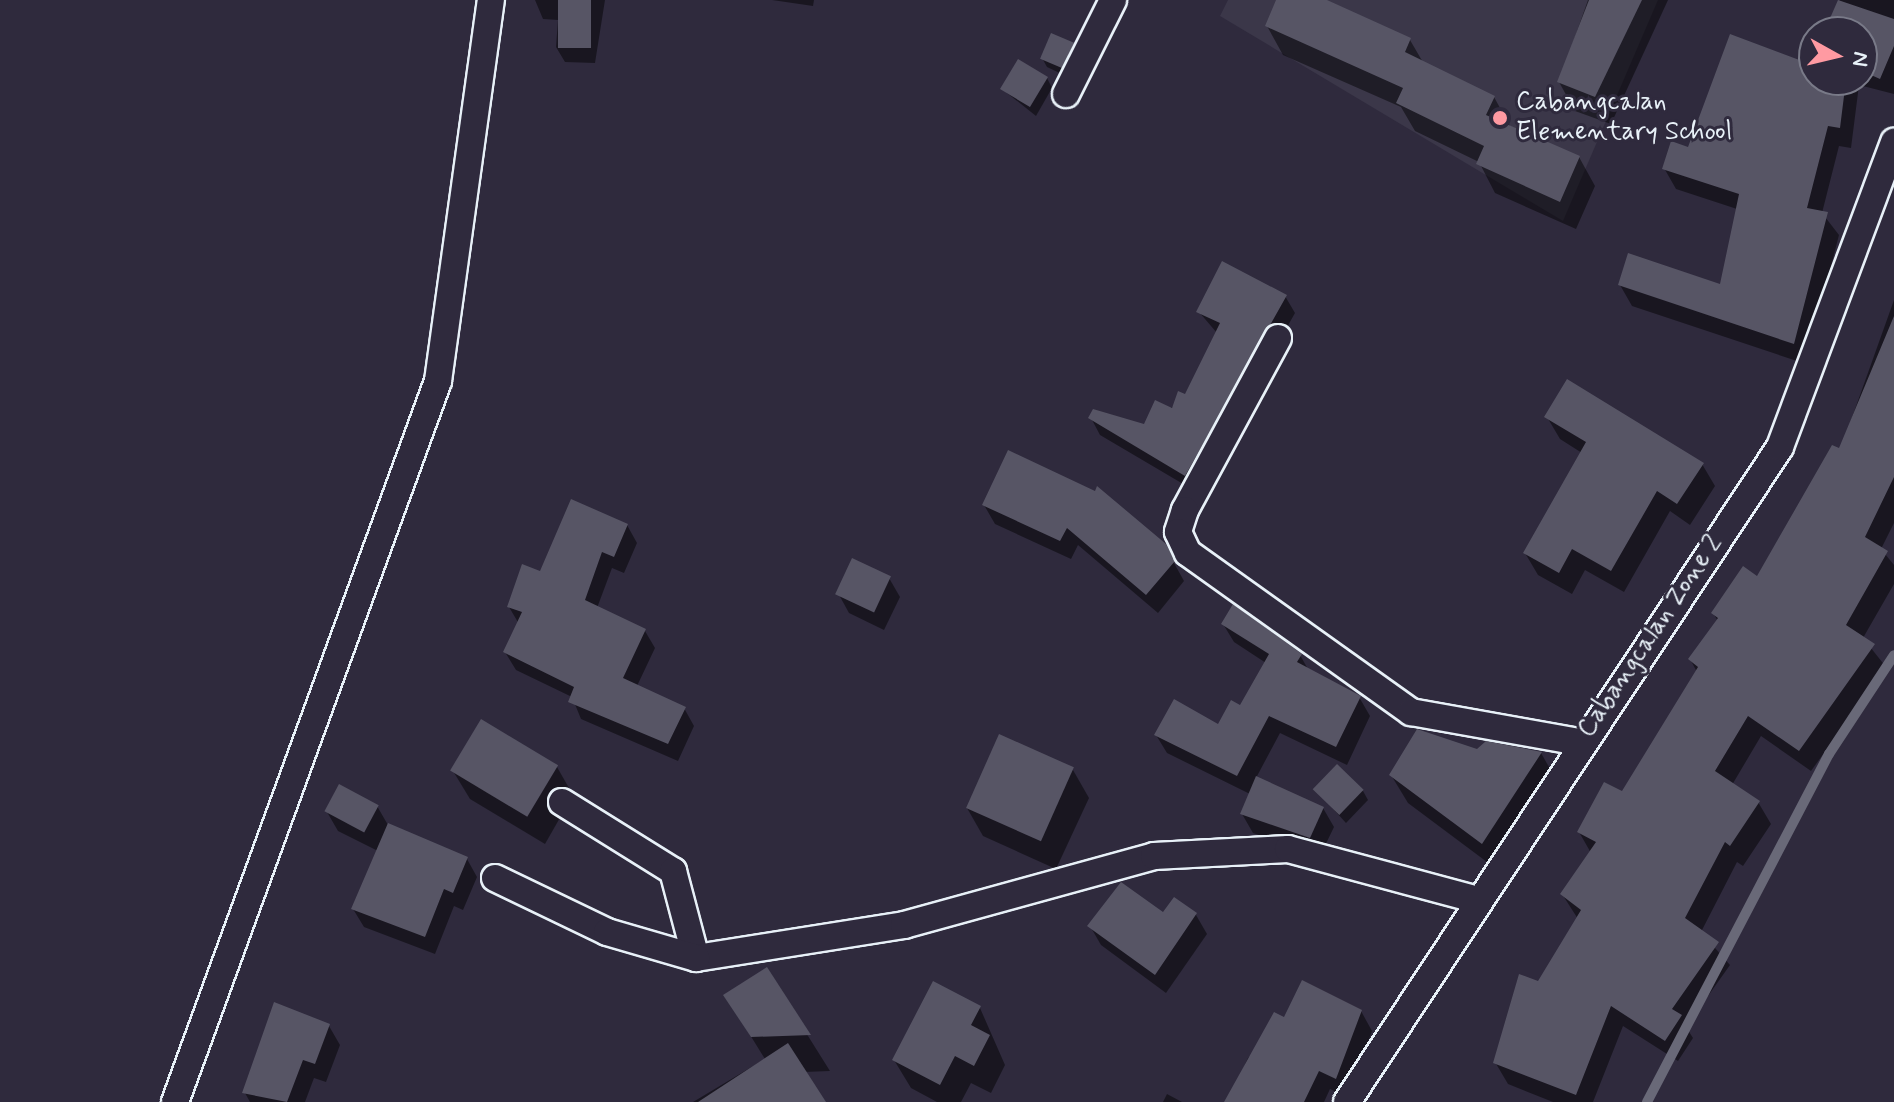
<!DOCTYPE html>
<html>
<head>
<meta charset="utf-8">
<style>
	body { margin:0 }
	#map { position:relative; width:1894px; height:1102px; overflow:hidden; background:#2f2a3d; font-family:Mynerve,sans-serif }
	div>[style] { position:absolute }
	.built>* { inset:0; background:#3b3749 }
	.shadow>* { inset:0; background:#0007 }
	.stream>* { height:10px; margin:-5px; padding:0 5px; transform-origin:5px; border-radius:5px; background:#696978 }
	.building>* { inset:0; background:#575565; transform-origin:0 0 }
	.roads { filter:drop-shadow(2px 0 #e8f1f8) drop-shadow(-2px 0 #e8f1f8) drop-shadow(0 2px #e8f1f8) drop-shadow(0 -2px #e8f1f8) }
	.minor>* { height:26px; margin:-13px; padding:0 13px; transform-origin:13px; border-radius:13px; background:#2f2a3d }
	.dots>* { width:22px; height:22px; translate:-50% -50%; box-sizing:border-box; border:4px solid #2f2a3d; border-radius:50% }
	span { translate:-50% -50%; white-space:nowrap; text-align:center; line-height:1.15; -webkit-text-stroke:6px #2f2a3d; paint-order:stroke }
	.poi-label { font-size:26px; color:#e8f1f8 }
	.left { translate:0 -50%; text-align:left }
	.street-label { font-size:26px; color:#e8f1f8 }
	.north { position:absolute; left:1798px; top:16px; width:80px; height:80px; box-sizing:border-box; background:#2f2a3d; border:2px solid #797a88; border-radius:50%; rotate:98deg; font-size:22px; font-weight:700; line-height:32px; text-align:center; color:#e8f1f8 }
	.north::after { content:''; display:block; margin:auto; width:28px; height:36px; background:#ff9aa2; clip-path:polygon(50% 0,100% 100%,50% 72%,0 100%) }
</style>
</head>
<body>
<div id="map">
	<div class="built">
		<i style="clip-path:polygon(1228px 0,1658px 0,1563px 221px,1220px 16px)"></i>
	</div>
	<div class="shadow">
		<i style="clip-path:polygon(535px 0,605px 0,595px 63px,565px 62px,556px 47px,558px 20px,543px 19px)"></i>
		<i style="clip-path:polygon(772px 0,814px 0,813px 6px)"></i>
		<i style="clip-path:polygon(1278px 0,1322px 0,1410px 40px,1424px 64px,1494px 97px,1510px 126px,1579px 157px,1595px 186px,1576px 229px,1495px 193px,1479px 162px,1415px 131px,1401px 107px,1283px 55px,1267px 26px)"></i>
		<i style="clip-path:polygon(1588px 0,1668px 0,1611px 124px,1575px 111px,1559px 82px)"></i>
		<i style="clip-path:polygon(1840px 0,1894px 0,1894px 94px,1859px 85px,1851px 148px,1839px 146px,1822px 213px,1839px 235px,1806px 364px,1632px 306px,1620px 285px,1721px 287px,1737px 209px,1676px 189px,1664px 168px,1814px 61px,1814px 80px,1862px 80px,1862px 32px,1826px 32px)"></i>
		<i style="clip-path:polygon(1072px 44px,1078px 53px,1066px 76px,1047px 67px,1042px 58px)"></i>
		<i style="clip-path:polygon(1047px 78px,1052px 88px,1036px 116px,1002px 89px)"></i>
		<i style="clip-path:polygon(1285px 296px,1295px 313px,1195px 491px,1100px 435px,1091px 418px,1145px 427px,1186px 397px,1217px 333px,1199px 312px)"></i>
		<i style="clip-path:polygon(1894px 300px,1894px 523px,1881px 549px,1894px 565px,1894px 584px,1863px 638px,1886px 667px,1811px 771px,1761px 736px,1732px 785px,1758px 802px,1771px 824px,1743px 866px,1737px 862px,1701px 932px,1730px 965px,1686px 1027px,1693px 1038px,1678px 1061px,1623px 1026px,1593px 1102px,1553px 1102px,1508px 1084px,1495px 1062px,1578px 919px,1562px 894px,1591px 853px,1579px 832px,1623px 794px,1697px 672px,1690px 659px,1718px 621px,1713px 613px,1758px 578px,1840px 451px)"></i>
		<i style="clip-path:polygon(1547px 417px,1702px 464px,1715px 486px,1690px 525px,1670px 511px,1624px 592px,1585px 570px,1572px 594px,1538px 575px,1525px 553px,1582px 453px,1560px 439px)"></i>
		<i style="clip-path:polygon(984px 505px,1164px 545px,1184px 581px,1158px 613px,1078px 545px,1071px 559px,995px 524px)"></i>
		<i style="clip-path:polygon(627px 525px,637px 543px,624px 573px,612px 568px,597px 608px,645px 631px,655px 648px,637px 686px,684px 708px,694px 726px,678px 761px,581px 719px,572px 697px,516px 670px,505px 652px,519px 624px,509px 607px,541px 573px)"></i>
		<i style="clip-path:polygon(889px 578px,900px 597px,884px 630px,849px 613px,838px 593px)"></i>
		<i style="clip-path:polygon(1223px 624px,1300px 655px,1309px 671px,1359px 697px,1370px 716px,1347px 765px,1280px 733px,1256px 778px,1323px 808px,1334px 827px,1320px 856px,1253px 833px,1242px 814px,1250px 794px,1167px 753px,1156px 735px,1219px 727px,1241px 708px,1266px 663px,1234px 642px)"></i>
		<i style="clip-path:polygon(1477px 751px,1541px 753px,1557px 781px,1499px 871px,1408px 803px,1391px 775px)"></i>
		<i style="clip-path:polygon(557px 767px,573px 795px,545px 844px,470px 799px,453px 771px)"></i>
		<i style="clip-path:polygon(1073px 770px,1089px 798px,1056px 869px,983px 836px,967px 808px)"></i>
		<i style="clip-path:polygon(1316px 790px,1363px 791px,1368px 800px,1346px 823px)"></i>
		<i style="clip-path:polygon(377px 806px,388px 825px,467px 859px,477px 877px,463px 910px,454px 906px,435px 954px,364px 927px,353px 909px,378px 851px,338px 831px,327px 812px)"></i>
		<i style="clip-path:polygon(1163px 915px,1196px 915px,1207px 934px,1166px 993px,1101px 945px,1090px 926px)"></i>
		<i style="clip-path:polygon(766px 969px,830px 1071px,804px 1072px,824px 1102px,693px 1102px,765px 1059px,726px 996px)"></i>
		<i style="clip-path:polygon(980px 1008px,1005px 1065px,991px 1093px,971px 1083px,961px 1102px,937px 1102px,911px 1088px,894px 1060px)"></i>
		<i style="clip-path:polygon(1361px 1011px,1372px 1031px,1347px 1097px,1330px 1089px,1324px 1102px,1227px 1102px,1248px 1058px,1285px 1020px)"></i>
		<i style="clip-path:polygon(329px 1026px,340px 1045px,326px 1082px,314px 1078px,305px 1102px,250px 1102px,245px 1093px)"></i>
		<i style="clip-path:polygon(1167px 1094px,1182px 1102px,1163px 1102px)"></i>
	</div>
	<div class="stream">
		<i style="left:1647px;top:1102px;width:393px;rotate:-62.4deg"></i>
		<i style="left:1829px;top:754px;width:118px;rotate:-56.7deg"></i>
	</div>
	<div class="building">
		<i style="left:558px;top:0;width:33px;height:48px"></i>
		<i style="clip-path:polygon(1276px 0,1327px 0,1411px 38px,1405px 52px,1495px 96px,1486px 115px,1580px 156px,1560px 202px,1476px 164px,1484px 146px,1396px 103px,1403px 88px,1265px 26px)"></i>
		<i style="clip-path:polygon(1589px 0,1642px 0,1595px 97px,1557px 82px)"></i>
		<i style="clip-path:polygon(1838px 0,1894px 19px,1894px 46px,1880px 79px,1862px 71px,1862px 32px,1824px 32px)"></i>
		<i style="left:1051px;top:33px;width:25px;height:28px;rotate:23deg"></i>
		<i style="clip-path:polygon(1730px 34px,1810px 64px,1814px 56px,1814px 80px,1846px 80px,1840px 128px,1828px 126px,1807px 208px,1828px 212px,1794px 344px,1618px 285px,1628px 253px,1720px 284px,1739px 194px,1662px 169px,1671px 141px,1688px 147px)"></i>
		<i style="left:1018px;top:59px;width:35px;height:35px;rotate:31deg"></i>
		<i style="clip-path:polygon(1222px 261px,1287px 295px,1185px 476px,1088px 418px,1093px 409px,1144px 424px,1155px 400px,1172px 408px,1178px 391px,1185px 394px,1220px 323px,1196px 312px)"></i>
		<i style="clip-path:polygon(1894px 316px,1894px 477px,1865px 537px,1888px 551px,1846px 625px,1875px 644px,1799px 751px,1748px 716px,1715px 771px,1760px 801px,1730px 846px,1725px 842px,1685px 918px,1719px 942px,1672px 1009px,1682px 1015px,1665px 1041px,1611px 1006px,1576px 1095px,1493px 1063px,1519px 974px,1538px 981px,1581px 910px,1560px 894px,1596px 842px,1577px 832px,1604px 782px,1622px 791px,1698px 667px,1688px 659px,1718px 618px,1711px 613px,1743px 566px,1757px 576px,1832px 445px,1839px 448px)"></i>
		<i style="clip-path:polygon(1567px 379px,1704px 463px,1677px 504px,1657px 491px,1611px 571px,1572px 549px,1559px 573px,1523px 553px,1586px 442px,1544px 417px)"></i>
		<i style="clip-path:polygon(1008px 450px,1095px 491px,1097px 486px,1166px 544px,1175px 561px,1146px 595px,1067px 528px,1060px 541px,982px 505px)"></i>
		<i style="clip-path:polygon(571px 499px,628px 524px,614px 557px,602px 552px,585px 600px,646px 629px,623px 678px,686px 707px,668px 744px,568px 702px,574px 687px,503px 652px,522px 612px,507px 607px,522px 564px,540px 571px)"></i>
		<i style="left:852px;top:558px;width:43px;height:40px;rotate:25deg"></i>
		<i style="clip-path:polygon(1233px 604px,1302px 654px,1297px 662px,1361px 696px,1336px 747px,1269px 716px,1237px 776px,1154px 735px,1174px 699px,1218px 724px,1231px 700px,1240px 705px,1269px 654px,1221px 624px)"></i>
		<i style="left:481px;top:719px;width:90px;height:60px;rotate:31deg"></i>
		<i style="clip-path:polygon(1417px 729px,1477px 749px,1486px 741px,1542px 752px,1482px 844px,1389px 775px)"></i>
		<i style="left:999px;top:734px;width:82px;height:81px;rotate:24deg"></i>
		<i style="left:1337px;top:764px;width:37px;height:35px;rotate:44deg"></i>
		<i style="clip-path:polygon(1256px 776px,1324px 807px,1310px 838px,1240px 814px)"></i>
		<i style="left:339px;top:784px;width:45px;height:31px;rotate:28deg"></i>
		<i style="clip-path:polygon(388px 823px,468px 857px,453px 893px,444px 889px,425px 937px,351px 909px)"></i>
		<i style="clip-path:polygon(1121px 882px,1163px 912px,1174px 897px,1197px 913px,1155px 975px,1087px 926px)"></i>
		<i style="clip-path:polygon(767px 967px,811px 1035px,751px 1037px,723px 995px)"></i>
		<i style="clip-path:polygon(1302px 980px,1362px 1010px,1336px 1079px,1319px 1071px,1304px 1102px,1224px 1102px,1274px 1012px,1284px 1017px)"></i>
		<i style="clip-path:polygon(933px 981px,981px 1006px,971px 1025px,990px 1035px,974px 1066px,955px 1056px,940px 1085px,892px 1060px)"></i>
		<i style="clip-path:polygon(274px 1002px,330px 1024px,315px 1064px,303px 1060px,287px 1102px,242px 1093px)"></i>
		<i style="clip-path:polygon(788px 1043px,826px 1102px,698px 1102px)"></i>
	</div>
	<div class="roads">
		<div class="minor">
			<i style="left:1066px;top:94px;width:105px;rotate:-63.4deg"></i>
			<i style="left:1278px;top:338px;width:196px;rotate:118.4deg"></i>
			<i style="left:1185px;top:510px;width:23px;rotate:108deg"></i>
			<i style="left:1178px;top:532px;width:23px;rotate:65deg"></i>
			<i style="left:1188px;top:553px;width:274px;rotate:35.5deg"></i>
			<i style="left:1411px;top:712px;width:172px;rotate:10.1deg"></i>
			<i style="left:562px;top:802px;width:131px;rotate:31.9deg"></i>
			<i style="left:673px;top:871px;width:90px;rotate:75.2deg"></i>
			<i style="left:696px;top:958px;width:211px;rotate:-9deg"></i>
			<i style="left:904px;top:925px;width:259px;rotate:-15.4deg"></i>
			<i style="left:1154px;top:856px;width:134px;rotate:-3deg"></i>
			<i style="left:1288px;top:849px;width:197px;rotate:15deg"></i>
			<i style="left:495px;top:878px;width:124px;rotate:25.7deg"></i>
			<i style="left:607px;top:932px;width:93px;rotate:16.3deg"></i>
			<i style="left:175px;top:1102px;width:767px;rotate:-69.96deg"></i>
			<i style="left:438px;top:381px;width:385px;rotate:-82.1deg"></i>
			<i style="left:1347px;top:1102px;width:785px;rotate:-56.53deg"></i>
			<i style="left:1780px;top:447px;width:326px;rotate:-69.5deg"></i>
		</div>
	</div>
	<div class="dots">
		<i style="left:1500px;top:118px;background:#ff9aa2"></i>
	</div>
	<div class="poi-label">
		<span class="left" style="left:1516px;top:118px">Cabangcalan<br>Elementary School</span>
	</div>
	<div class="street-label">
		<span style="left:1651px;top:637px;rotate:-56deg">Cabangcalan Zone 2</span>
	</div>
	<div class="north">N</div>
</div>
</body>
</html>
